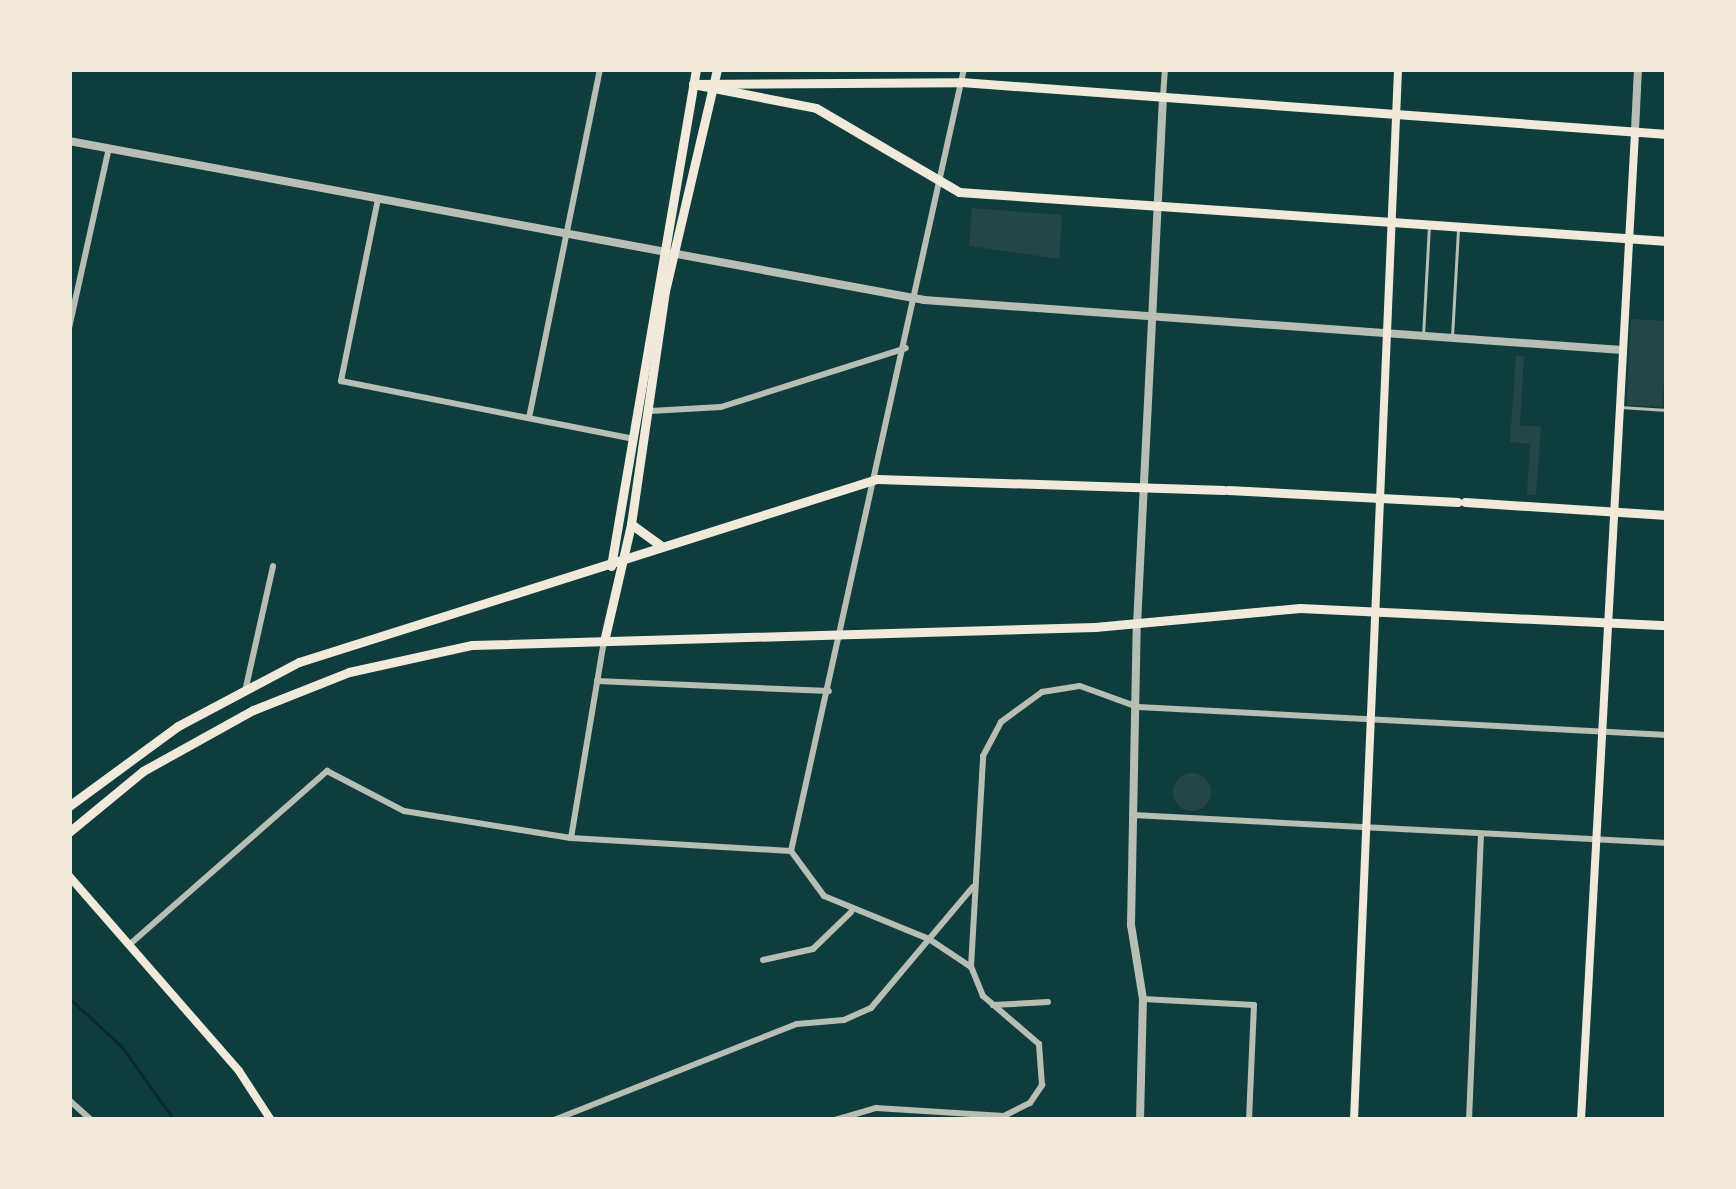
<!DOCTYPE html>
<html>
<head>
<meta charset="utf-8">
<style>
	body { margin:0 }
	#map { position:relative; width:1736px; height:1189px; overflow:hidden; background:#0f3d3e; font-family:Merriweather,serif }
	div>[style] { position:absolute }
	.green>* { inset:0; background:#244646; transform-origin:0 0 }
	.round { border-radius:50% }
	.stream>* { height:3px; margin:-1.5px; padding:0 1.5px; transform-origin:1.5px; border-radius:1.5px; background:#0a2a2b }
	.service>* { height:3px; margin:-1.5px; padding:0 1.5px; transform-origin:1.5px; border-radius:1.5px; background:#b8beb3 }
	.minor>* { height:6px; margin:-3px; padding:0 3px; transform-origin:3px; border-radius:3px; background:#b8beb3 }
	.tertiary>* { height:8px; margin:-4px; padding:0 4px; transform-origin:4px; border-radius:4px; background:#b8beb3 }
	.secondary>* { height:8px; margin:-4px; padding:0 4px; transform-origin:4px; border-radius:4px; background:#f1e9da }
	.primary>* { height:9px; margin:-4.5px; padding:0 4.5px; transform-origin:4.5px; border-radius:4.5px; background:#f1e9da }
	span { translate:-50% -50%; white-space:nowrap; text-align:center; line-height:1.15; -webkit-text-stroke:9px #f1e9da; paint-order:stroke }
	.frame { position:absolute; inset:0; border:72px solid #f1e9da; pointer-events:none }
</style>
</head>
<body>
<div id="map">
	<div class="green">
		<i style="clip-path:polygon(972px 208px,1062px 215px,1059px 259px,969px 246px)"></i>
		<i style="left:1631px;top:319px;width:36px;height:86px;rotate:3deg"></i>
		<i style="clip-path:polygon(1516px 356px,1524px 356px,1520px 425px,1541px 427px,1536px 495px,1527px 495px,1530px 444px,1510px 442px)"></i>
		<i class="round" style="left:1173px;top:773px;width:38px;height:38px"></i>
	</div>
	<div class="stream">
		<i style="left:69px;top:998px;width:71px;rotate:42.7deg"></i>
		<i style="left:121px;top:1046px;width:91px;rotate:54.4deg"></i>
	</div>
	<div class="service">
		<i style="left:1423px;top:336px;width:110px;rotate:-86.9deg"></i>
		<i style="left:1452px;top:337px;width:109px;rotate:-86.8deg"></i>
		<i style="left:1620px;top:407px;width:47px;rotate:3.7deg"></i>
	</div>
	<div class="minor">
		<i style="left:1163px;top:97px;width:28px;rotate:-86deg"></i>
		<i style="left:378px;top:199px;width:186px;rotate:101.5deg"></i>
		<i style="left:341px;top:381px;width:295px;rotate:11.2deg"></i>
		<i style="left:69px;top:328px;width:184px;rotate:-77.5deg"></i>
		<i style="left:650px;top:411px;width:71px;rotate:-3.2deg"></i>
		<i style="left:721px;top:407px;width:194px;rotate:-17.7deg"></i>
		<i style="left:529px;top:418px;width:356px;rotate:-78.5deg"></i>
		<i style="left:597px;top:681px;width:232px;rotate:2.5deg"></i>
		<i style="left:246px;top:687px;width:124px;rotate:-77.4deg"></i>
		<i style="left:1133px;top:815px;width:535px;rotate:3deg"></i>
		<i style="left:571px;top:838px;width:200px;rotate:-80.5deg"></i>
		<i style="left:791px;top:851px;width:801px;rotate:-77.53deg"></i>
		<i style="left:791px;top:851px;width:56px;rotate:53.7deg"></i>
		<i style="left:824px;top:896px;width:113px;rotate:22.3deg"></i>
		<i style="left:929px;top:939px;width:50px;rotate:33.7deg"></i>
		<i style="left:129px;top:945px;width:264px;rotate:-41.3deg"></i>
		<i style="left:327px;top:771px;width:87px;rotate:27.5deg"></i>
		<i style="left:404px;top:811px;width:169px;rotate:9.2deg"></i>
		<i style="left:571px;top:838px;width:220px;rotate:3.4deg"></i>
		<i style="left:763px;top:960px;width:51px;rotate:-12.4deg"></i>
		<i style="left:813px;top:949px;width:53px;rotate:-44.2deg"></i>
		<i style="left:1143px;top:999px;width:111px;rotate:3.1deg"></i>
		<i style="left:1254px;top:1005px;width:115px;rotate:92.5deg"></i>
		<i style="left:993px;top:1005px;width:55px;rotate:-3.1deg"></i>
		<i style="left:69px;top:1100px;width:30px;rotate:42deg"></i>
		<i style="left:554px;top:1120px;width:261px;rotate:-21.6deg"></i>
		<i style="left:797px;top:1024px;width:47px;rotate:-4.9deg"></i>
		<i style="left:844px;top:1020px;width:30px;rotate:-24deg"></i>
		<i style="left:871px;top:1008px;width:158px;rotate:-49.9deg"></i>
		<i style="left:835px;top:1120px;width:43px;rotate:-16.3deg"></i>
		<i style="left:876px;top:1108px;width:128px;rotate:3.6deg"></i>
		<i style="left:1004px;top:1116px;width:29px;rotate:-27deg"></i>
		<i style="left:1030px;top:1103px;width:22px;rotate:-56deg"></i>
		<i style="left:1042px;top:1085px;width:41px;rotate:-94.2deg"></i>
		<i style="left:1039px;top:1044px;width:74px;rotate:-139.4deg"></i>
		<i style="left:983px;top:996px;width:31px;rotate:-112deg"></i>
		<i style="left:971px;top:967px;width:211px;rotate:-86.7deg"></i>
		<i style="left:983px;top:756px;width:38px;rotate:-62deg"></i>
		<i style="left:1001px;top:722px;width:51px;rotate:-36.2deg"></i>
		<i style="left:1042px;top:692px;width:38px;rotate:-9deg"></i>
		<i style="left:1080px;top:686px;width:62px;rotate:19.9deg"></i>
		<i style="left:1138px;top:707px;width:530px;rotate:3.03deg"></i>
		<i style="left:1469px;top:1120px;width:286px;rotate:-87.6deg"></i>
	</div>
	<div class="tertiary">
		<i style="left:1635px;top:130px;width:61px;rotate:-87.2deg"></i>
		<i style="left:69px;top:141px;width:870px;rotate:10.53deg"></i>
		<i style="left:924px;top:300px;width:700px;rotate:4.1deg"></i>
		<i style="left:1140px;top:1120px;width:121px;rotate:-88.6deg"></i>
		<i style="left:1143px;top:999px;width:75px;rotate:-99.2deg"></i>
		<i style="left:1131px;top:925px;width:300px;rotate:-88.9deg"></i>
		<i style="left:1137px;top:625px;width:529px;rotate:-87.18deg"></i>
	</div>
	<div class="secondary">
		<i style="left:69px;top:876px;width:259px;rotate:48.9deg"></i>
		<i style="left:239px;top:1071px;width:59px;rotate:56.9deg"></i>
		<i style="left:1354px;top:1120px;width:1052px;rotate:-87.6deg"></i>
		<i style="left:1581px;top:1120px;width:990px;rotate:-86.87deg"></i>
	</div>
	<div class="primary">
		<i style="left:693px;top:84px;width:125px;rotate:11deg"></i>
		<i style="left:816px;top:108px;width:166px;rotate:30.4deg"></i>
		<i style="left:959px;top:192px;width:710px;rotate:3.96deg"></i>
		<i style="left:693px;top:84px;width:268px;rotate:-0.4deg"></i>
		<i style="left:961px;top:82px;width:708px;rotate:4.21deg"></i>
		<i style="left:1228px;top:490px;width:230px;rotate:3deg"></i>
		<i style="left:1465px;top:502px;width:202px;rotate:3.7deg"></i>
		<i style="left:631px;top:524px;width:37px;rotate:36deg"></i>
		<i style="left:611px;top:566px;width:504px;rotate:-80.29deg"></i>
		<i style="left:605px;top:637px;width:116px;rotate:-77deg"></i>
		<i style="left:631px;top:524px;width:235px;rotate:-81.7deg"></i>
		<i style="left:665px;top:291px;width:228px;rotate:-76.8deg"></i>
		<i style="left:69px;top:806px;width:135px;rotate:-36.3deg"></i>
		<i style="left:178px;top:726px;width:137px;rotate:-27.9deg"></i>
		<i style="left:299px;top:662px;width:606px;rotate:-17.57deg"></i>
		<i style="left:877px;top:479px;width:347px;rotate:1.8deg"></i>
		<i style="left:69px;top:832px;width:96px;rotate:-39.5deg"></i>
		<i style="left:143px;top:771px;width:126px;rotate:-29deg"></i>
		<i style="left:253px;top:710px;width:103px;rotate:-21.6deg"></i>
		<i style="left:349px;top:672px;width:126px;rotate:-12.4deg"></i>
		<i style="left:472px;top:645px;width:623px;rotate:-1.65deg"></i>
		<i style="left:1095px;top:627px;width:206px;rotate:-5.3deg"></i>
		<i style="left:1300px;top:608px;width:367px;rotate:2.7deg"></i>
	</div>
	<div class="frame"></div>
</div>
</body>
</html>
